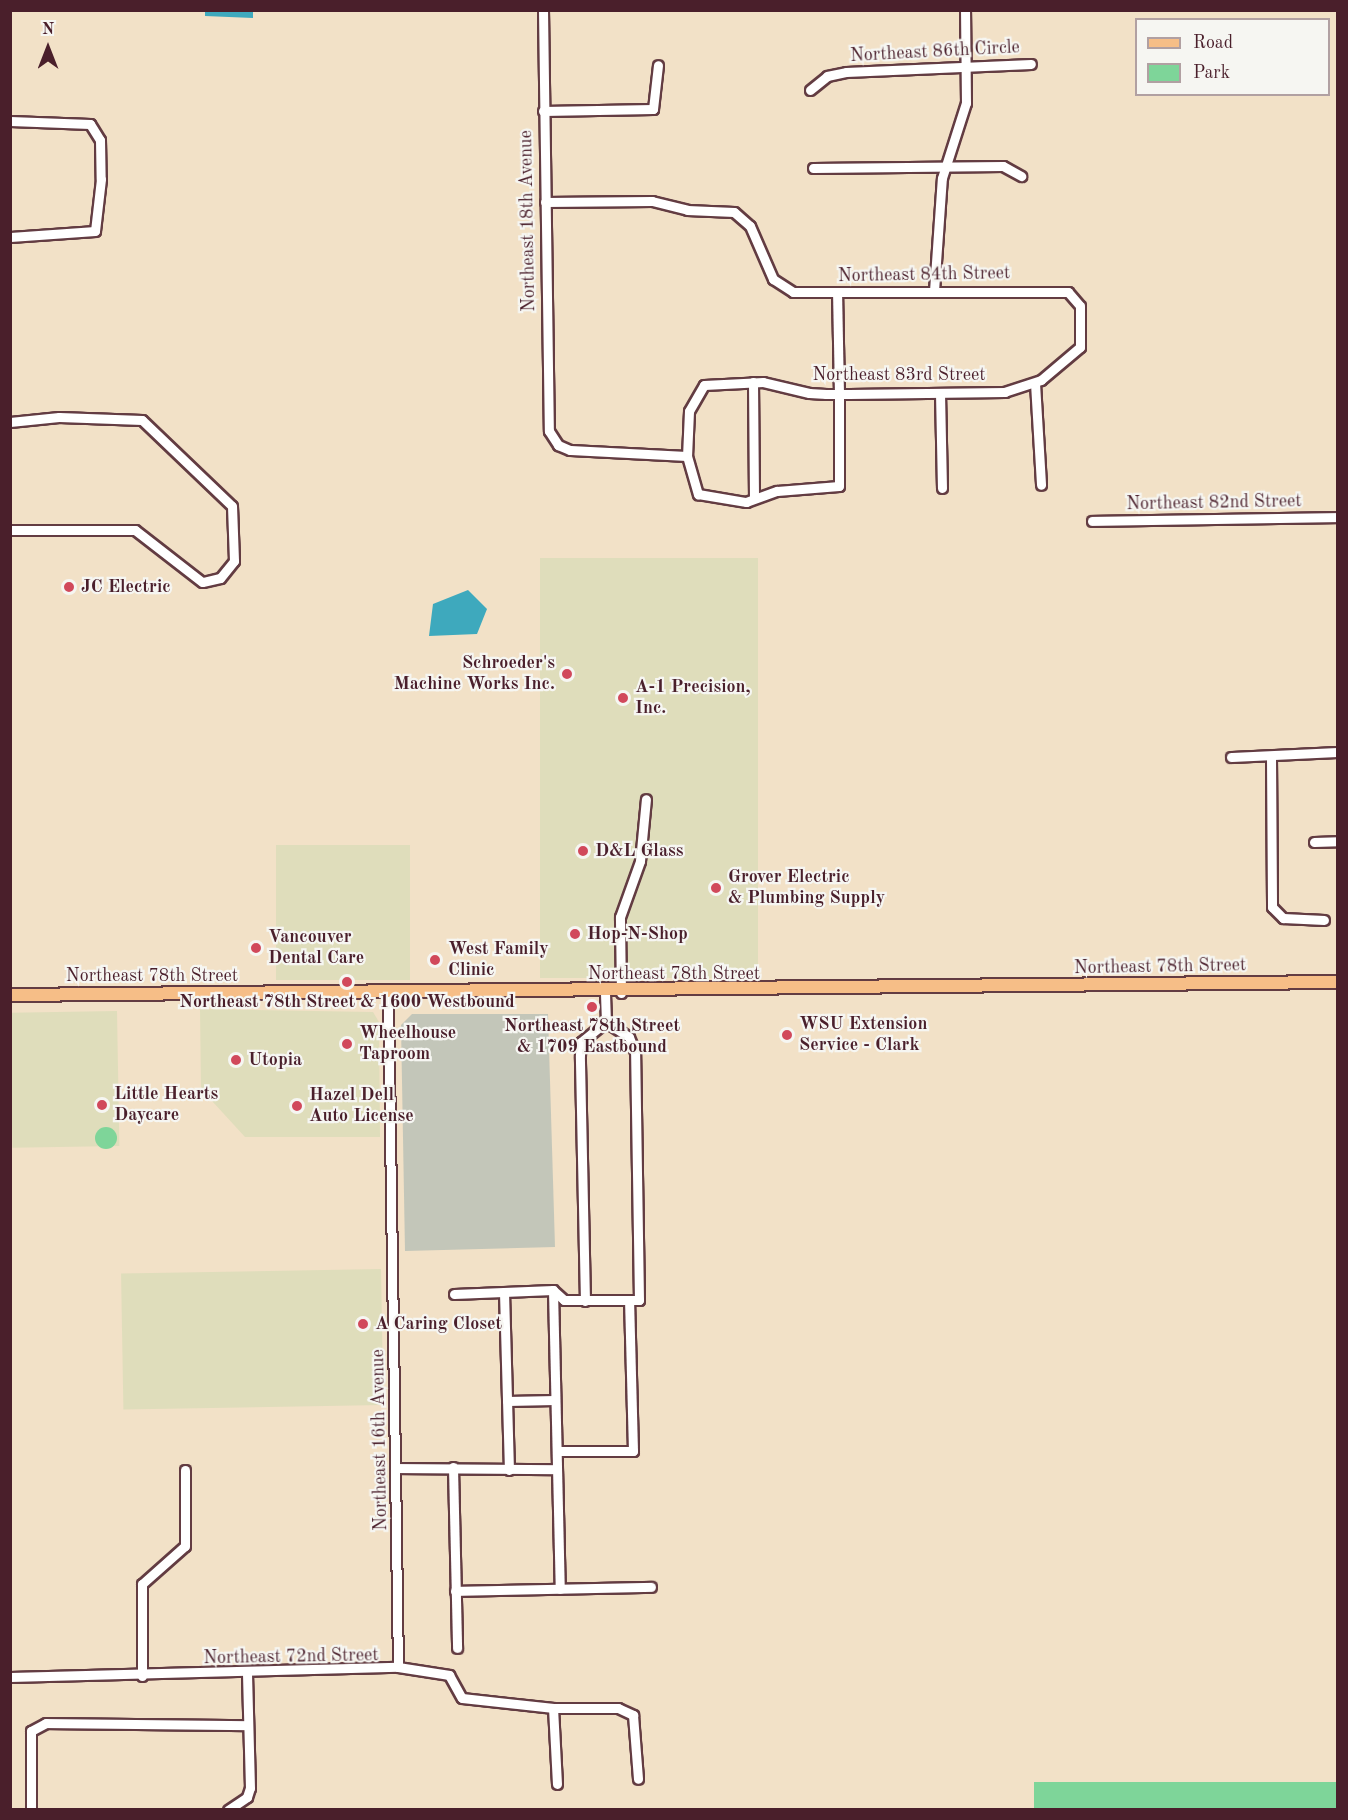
<!DOCTYPE html>
<html>
<head>
<meta charset="utf-8">
<style>
	body { margin:0 }
	#map { position:relative; width:1348px; height:1820px; overflow:hidden; background:#f2e1c7; font-family:"Old Standard TT",serif }
	div>[style] { position:absolute }
	.built>* { inset:0; background:#dfddbb; transform-origin:0 0 }
	.industrial>* { inset:0; background:#c3c6b9 }
	.green>* { inset:0; background:#7ed599; transform-origin:0 0 }
	.round { border-radius:50% }
	.water>* { inset:0; background:#3ea9bd }
	.roads { filter:drop-shadow(2px 0 #633c42) drop-shadow(-2px 0 #633c42) drop-shadow(0 2px #633c42) drop-shadow(0 -2px #633c42) }
	.minor>* { height:9px; margin:-4.5px; padding:0 4.5px; transform-origin:4.5px; border-radius:4.5px; background:#fff }
	.major>* { height:12px; margin:-6px; padding:0 6px; transform-origin:6px; border-radius:6px; background:#f6be87 }
	.dots>* { width:16px; height:16px; translate:-50% -50%; box-sizing:border-box; border:3px solid #f6f6f2; border-radius:50% }
	span { translate:-50% -50%; white-space:nowrap; text-align:center; line-height:1.15; -webkit-text-stroke:4.5px #f6f6f2; paint-order:stroke }
	.street-label { font-size:18px; color:#4a1f2b }
	.poi-label { font-size:18px; color:#4a1f2b; font-weight:700 }
	.left { translate:0 -50%; text-align:left }
	.right { translate:-100% -50%; text-align:right }
	.frame { position:absolute; inset:0; border:12px solid #4a1f2b; pointer-events:none }
	.legend { position:absolute; left:1135px; top:18px; width:195px; height:78px; box-sizing:border-box; background:#f6f6f2; border:2px solid #b1a0a2; margin:0; padding:8px 10px; list-style:none; font-size:18px; color:#4a1f2b }
	.legend li { display:flex; align-items:center; gap:12px; height:30px }
	.legend b { width:30px; border:2px solid #b1a0a2 }
	.north { position:absolute; left:18px; top:18px; width:60px; height:60px; -webkit-text-stroke:4px #f6f6f2; paint-order:stroke; rotate:0deg; font-size:16px; font-weight:700; line-height:24px; text-align:center; color:#4a1f2b }
	.north::after { content:''; display:block; margin:auto; width:21px; height:27px; background:#4a1f2b; clip-path:polygon(50% 0,100% 100%,50% 72%,0 100%) }
</style>
</head>
<body>
<div id="map">
	<div class="built">
		<i style="left:540px;top:558px;width:218px;height:420px"></i>
		<i style="left:276px;top:845px;width:134px;height:135px"></i>
		<i style="clip-path:polygon(200px 1009px,373px 1012px,379px 1022px,380px 1137px,245px 1137px,201px 1089px)"></i>
		<i style="left:117px;top:1011px;width:135px;height:107px;rotate:89deg"></i>
		<i style="left:381px;top:1269px;width:136px;height:260px;rotate:89deg"></i>
	</div>
	<div class="industrial">
		<i style="clip-path:polygon(412px 1014px,548px 1014px,555px 1247px,405px 1251px,401px 1025px)"></i>
	</div>
	<div class="green">
		<i class="round" style="left:95px;top:1127px;width:22px;height:22px"></i>
		<i style="left:1337px;top:1782px;width:27px;height:303px;rotate:90deg"></i>
	</div>
	<div class="water">
		<i style="clip-path:polygon(253px 11px,253px 18px,205px 16px,205px 11px)"></i>
		<i style="clip-path:polygon(468px 590px,487px 609px,477px 634px,429px 636px,433px 604px)"></i>
	</div>
	<div class="roads">
		<div class="minor">
			<i style="left:543px;top:10px;width:421px;rotate:89.2deg"></i>
			<i style="left:549px;top:431px;width:17px;rotate:57deg"></i>
			<i style="left:558px;top:445px;width:13px;rotate:23deg"></i>
			<i style="left:570px;top:450px;width:117px;rotate:2.9deg"></i>
			<i style="left:810px;top:90px;width:22px;rotate:-39deg"></i>
			<i style="left:827px;top:76px;width:19px;rotate:-12deg"></i>
			<i style="left:846px;top:72px;width:185px;rotate:-2.5deg"></i>
			<i style="left:543px;top:111px;width:110px;rotate:-1deg"></i>
			<i style="left:653px;top:109px;width:44px;rotate:-83.5deg"></i>
			<i style="left:10px;top:121px;width:80px;rotate:2.1deg"></i>
			<i style="left:90px;top:124px;width:19px;rotate:58deg"></i>
			<i style="left:100px;top:140px;width:39px;rotate:89deg"></i>
			<i style="left:101px;top:179px;width:52px;rotate:96.6deg"></i>
			<i style="left:95px;top:231px;width:85px;rotate:176deg"></i>
			<i style="left:813px;top:168px;width:190px;rotate:-0.6deg"></i>
			<i style="left:1003px;top:166px;width:21px;rotate:29deg"></i>
			<i style="left:545px;top:202px;width:107px;rotate:-0.5deg"></i>
			<i style="left:652px;top:201px;width:36px;rotate:14deg"></i>
			<i style="left:687px;top:210px;width:47px;rotate:2.4deg"></i>
			<i style="left:734px;top:212px;width:21px;rotate:41deg"></i>
			<i style="left:750px;top:226px;width:58px;rotate:66.5deg"></i>
			<i style="left:773px;top:279px;width:24px;rotate:33deg"></i>
			<i style="left:793px;top:292px;width:275px"></i>
			<i style="left:1068px;top:292px;width:18px;rotate:49deg"></i>
			<i style="left:1080px;top:306px;width:41px;rotate:90deg"></i>
			<i style="left:1080px;top:347px;width:51px;rotate:139.8deg"></i>
			<i style="left:1041px;top:380px;width:38px;rotate:162deg"></i>
			<i style="left:1005px;top:392px;width:156px;rotate:179.3deg"></i>
			<i style="left:849px;top:394px;width:23px;rotate:180deg"></i>
			<i style="left:826px;top:394px;width:17px;rotate:-177deg"></i>
			<i style="left:809px;top:393px;width:47px;rotate:-166.6deg"></i>
			<i style="left:763px;top:382px;width:59px;rotate:177.1deg"></i>
			<i style="left:704px;top:385px;width:30px;rotate:120deg"></i>
			<i style="left:689px;top:411px;width:45px;rotate:92.5deg"></i>
			<i style="left:687px;top:456px;width:40px;rotate:74deg"></i>
			<i style="left:698px;top:494px;width:49px;rotate:9.5deg"></i>
			<i style="left:746px;top:502px;width:33px;rotate:-20deg"></i>
			<i style="left:777px;top:491px;width:62px;rotate:-4.6deg"></i>
			<i style="left:839px;top:486px;width:92px;rotate:-90deg"></i>
			<i style="left:839px;top:394px;width:101px;rotate:-91.1deg"></i>
			<i style="left:934px;top:291px;width:113px;rotate:-86deg"></i>
			<i style="left:942px;top:178px;width:79px;rotate:-72.3deg"></i>
			<i style="left:966px;top:103px;width:93px;rotate:-90.6deg"></i>
			<i style="left:753px;top:382px;width:116px;rotate:89.5deg"></i>
			<i style="left:1035px;top:383px;width:102px;rotate:86.6deg"></i>
			<i style="left:940px;top:393px;width:95px;rotate:88.8deg"></i>
			<i style="left:10px;top:422px;width:49px;rotate:-5.8deg"></i>
			<i style="left:59px;top:417px;width:83px;rotate:2.1deg"></i>
			<i style="left:142px;top:420px;width:124px;rotate:43.7deg"></i>
			<i style="left:232px;top:506px;width:55px;rotate:87.9deg"></i>
			<i style="left:234px;top:561px;width:22px;rotate:129deg"></i>
			<i style="left:220px;top:578px;width:18px;rotate:167deg"></i>
			<i style="left:202px;top:582px;width:85px;rotate:-142.2deg"></i>
			<i style="left:135px;top:530px;width:125px;rotate:180deg"></i>
			<i style="left:1092px;top:521px;width:246px;rotate:-0.9deg"></i>
			<i style="left:1231px;top:757px;width:107px;rotate:-2.7deg"></i>
			<i style="left:1271px;top:758px;width:149px;rotate:89.6deg"></i>
			<i style="left:1272px;top:907px;width:16px;rotate:45deg"></i>
			<i style="left:1283px;top:918px;width:41px;rotate:2.8deg"></i>
			<i style="left:1314px;top:842px;width:24px;rotate:-2deg"></i>
			<i style="left:621px;top:993px;width:76px;rotate:-90.8deg"></i>
			<i style="left:620px;top:917px;width:59px;rotate:-70.3deg"></i>
			<i style="left:640px;top:861px;width:62px;rotate:-84.5deg"></i>
			<i style="left:388px;top:995px;width:672px;rotate:89.15deg"></i>
			<i style="left:553px;top:1290px;width:299px;rotate:88.7deg"></i>
			<i style="left:504px;top:1292px;width:178px;rotate:88.4deg"></i>
			<i style="left:454px;top:1294px;width:99px;rotate:-2.3deg"></i>
			<i style="left:553px;top:1290px;width:15px;rotate:42deg"></i>
			<i style="left:564px;top:1300px;width:75px"></i>
			<i style="left:639px;top:1300px;width:248px;rotate:-90.9deg"></i>
			<i style="left:635px;top:1052px;width:16px;rotate:-112deg"></i>
			<i style="left:629px;top:1037px;width:27px;rotate:-147deg"></i>
			<i style="left:585px;top:1301px;width:246px;rotate:-91.2deg"></i>
			<i style="left:580px;top:1055px;width:13px;rotate:-86deg"></i>
			<i style="left:581px;top:1042px;width:32px;rotate:-39deg"></i>
			<i style="left:606px;top:1022px;width:29px;rotate:-92deg"></i>
			<i style="left:507px;top:1401px;width:48px;rotate:-1.2deg"></i>
			<i style="left:557px;top:1451px;width:76px"></i>
			<i style="left:633px;top:1451px;width:150px;rotate:-91.5deg"></i>
			<i style="left:453px;top:1467px;width:181px;rotate:88.7deg"></i>
			<i style="left:397px;top:1468px;width:160px;rotate:0.4deg"></i>
			<i style="left:455px;top:1591px;width:196px;rotate:-1.2deg"></i>
			<i style="left:142px;top:1676px;width:92px;rotate:-90deg"></i>
			<i style="left:142px;top:1584px;width:57px;rotate:-41.5deg"></i>
			<i style="left:185px;top:1546px;width:76px;rotate:-90deg"></i>
			<i style="left:10px;top:1677px;width:388px;rotate:-1.5deg"></i>
			<i style="left:398px;top:1667px;width:52px;rotate:8.9deg"></i>
			<i style="left:449px;top:1675px;width:26px;rotate:61deg"></i>
			<i style="left:462px;top:1698px;width:92px;rotate:6.3deg"></i>
			<i style="left:557px;top:1784px;width:76px;rotate:-93deg"></i>
			<i style="left:553px;top:1708px;width:65px"></i>
			<i style="left:618px;top:1708px;width:17px;rotate:25deg"></i>
			<i style="left:633px;top:1715px;width:64px;rotate:85.5deg"></i>
			<i style="left:31px;top:1810px;width:79px;rotate:-90deg"></i>
			<i style="left:31px;top:1731px;width:17px;rotate:-28deg"></i>
			<i style="left:46px;top:1723px;width:202px;rotate:0.6deg"></i>
			<i style="left:228px;top:1810px;width:23px;rotate:-34deg"></i>
			<i style="left:247px;top:1797px;width:9px;rotate:-72deg"></i>
			<i style="left:250px;top:1788px;width:115px;rotate:-91.5deg"></i>
		</div>
		<div class="major">
			<i style="left:10px;top:995px;width:1328px;rotate:-0.56deg"></i>
		</div>
	</div>
	<div class="dots">
		<i style="left:69px;top:587px;background:#d1495b"></i>
		<i style="left:567px;top:674px;background:#d1495b"></i>
		<i style="left:623px;top:698px;background:#d1495b"></i>
		<i style="left:583px;top:851px;background:#d1495b"></i>
		<i style="left:716px;top:888px;background:#d1495b"></i>
		<i style="left:575px;top:934px;background:#d1495b"></i>
		<i style="left:256px;top:948px;background:#d1495b"></i>
		<i style="left:435px;top:960px;background:#d1495b"></i>
		<i style="left:347px;top:982px;background:#d1495b"></i>
		<i style="left:592px;top:1007px;background:#d1495b"></i>
		<i style="left:787px;top:1035px;background:#d1495b"></i>
		<i style="left:347px;top:1044px;background:#d1495b"></i>
		<i style="left:236px;top:1060px;background:#d1495b"></i>
		<i style="left:102px;top:1105px;background:#d1495b"></i>
		<i style="left:297px;top:1106px;background:#d1495b"></i>
		<i style="left:363px;top:1324px;background:#d1495b"></i>
	</div>
	<div class="street-label">
		<span style="left:935px;top:52px;rotate:-3deg">Northeast 86th Circle</span>
		<span style="left:528px;top:221px;rotate:-91deg">Northeast 18th Avenue</span>
		<span style="left:924px;top:275px;rotate:-1deg">Northeast 84th Street</span>
		<span style="left:899px;top:375px">Northeast 83rd Street</span>
		<span style="left:1214px;top:503px;rotate:-1deg">Northeast 82nd Street</span>
		<span style="left:1160px;top:967px;rotate:-1deg">Northeast 78th Street</span>
		<span style="left:674px;top:974px">Northeast 78th Street</span>
		<span style="left:152px;top:976px">Northeast 78th Street</span>
		<span style="left:380px;top:1440px;rotate:-91deg">Northeast 16th Avenue</span>
		<span style="left:291px;top:1657px;rotate:-1deg">Northeast 72nd Street</span>
	</div>
	<div class="poi-label">
		<span class="left" style="left:81px;top:587px">JC Electric</span>
		<span class="right" style="left:555px;top:674px">Schroeder's<br>Machine Works Inc.</span>
		<span class="left" style="left:635px;top:698px">A-1 Precision,<br>Inc.</span>
		<span class="left" style="left:595px;top:851px">D&amp;L Glass</span>
		<span class="left" style="left:728px;top:888px">Grover Electric<br>&amp; Plumbing Supply</span>
		<span class="left" style="left:587px;top:934px">Hop-N-Shop</span>
		<span class="left" style="left:268px;top:948px">Vancouver<br>Dental Care</span>
		<span class="left" style="left:448px;top:960px">West Family<br>Clinic</span>
		<span style="left:347px;top:1002px">Northeast 78th Street &amp; 1600 Westbound</span>
		<span class="left" style="left:799px;top:1035px">WSU Extension<br>Service - Clark</span>
		<span style="left:592px;top:1037px">Northeast 78th Street<br>&amp; 1709 Eastbound</span>
		<span class="left" style="left:359px;top:1044px">Wheelhouse<br>Taproom</span>
		<span class="left" style="left:248px;top:1060px">Utopia</span>
		<span class="left" style="left:114px;top:1105px">Little Hearts<br>Daycare</span>
		<span class="left" style="left:309px;top:1106px">Hazel Dell<br>Auto License</span>
		<span class="left" style="left:375px;top:1324px">A Caring Closet</span>
	</div>
	<div class="frame"></div>
	<ul class="legend">
	<li><b style="height:8px;background:#f6be87"></b>Road</li>
	<li><b style="height:16px;background:#7ed599"></b>Park</li>
	</ul>
	<div class="north">N</div>
</div>
</body>
</html>
